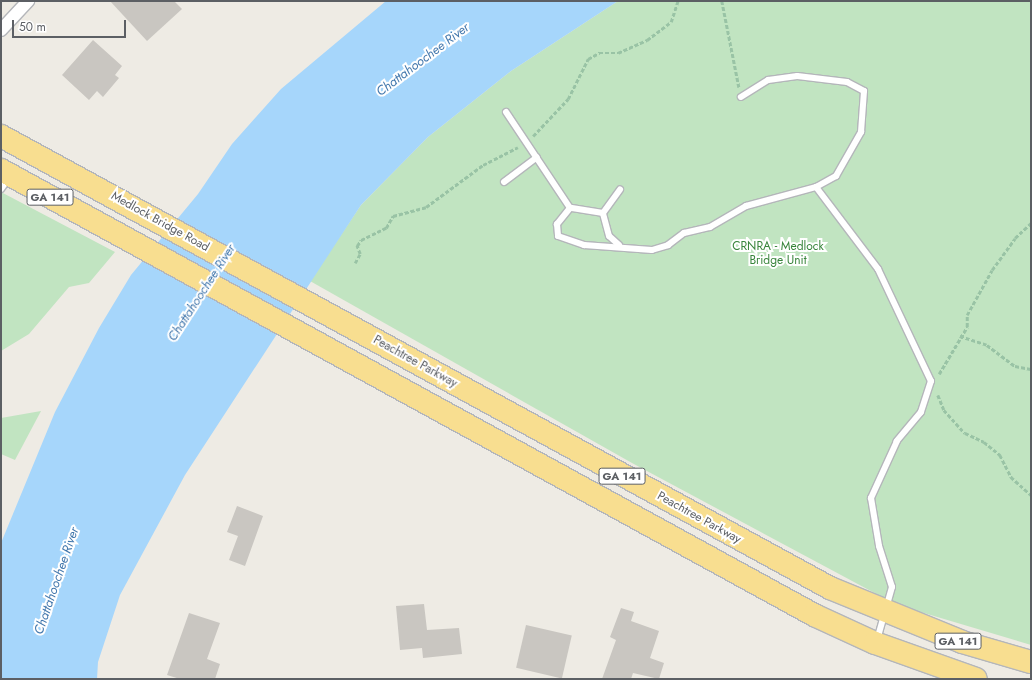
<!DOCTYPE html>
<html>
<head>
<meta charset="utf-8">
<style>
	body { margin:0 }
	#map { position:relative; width:1032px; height:680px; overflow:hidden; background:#eeebe4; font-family:Jost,sans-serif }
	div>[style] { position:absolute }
	.green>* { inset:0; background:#c1e4c1 }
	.water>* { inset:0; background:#a6d6fb }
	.building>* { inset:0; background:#c9c6c1; transform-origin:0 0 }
	.path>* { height:2.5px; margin-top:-1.25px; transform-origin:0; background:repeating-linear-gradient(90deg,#99c3a5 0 4px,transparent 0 6px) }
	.roads { filter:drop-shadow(1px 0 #b4b6ba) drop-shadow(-1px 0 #b4b6ba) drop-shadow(0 1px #b4b6ba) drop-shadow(0 -1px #b4b6ba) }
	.lane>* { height:6px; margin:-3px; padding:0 3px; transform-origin:3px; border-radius:3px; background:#fff }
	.street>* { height:12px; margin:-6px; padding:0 6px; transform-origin:6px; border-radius:6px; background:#fff }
	.highway>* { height:22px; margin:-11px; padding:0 11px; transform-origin:11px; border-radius:11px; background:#f8de90 }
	span { translate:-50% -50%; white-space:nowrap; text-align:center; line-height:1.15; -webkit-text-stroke:4px #fff; paint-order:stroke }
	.shield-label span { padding:1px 3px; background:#fff; border:1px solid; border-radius:3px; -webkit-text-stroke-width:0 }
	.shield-label { font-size:11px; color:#5c5f64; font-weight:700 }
	.street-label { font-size:12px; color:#5c5f64 }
	.park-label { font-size:12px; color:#39853c }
	.water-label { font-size:13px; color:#4378ad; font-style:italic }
	.frame { position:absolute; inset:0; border:2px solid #5c5f64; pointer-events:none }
	.scale { position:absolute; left:12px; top:20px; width:114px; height:18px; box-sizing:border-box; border:2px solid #5c5f64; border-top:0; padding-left:5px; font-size:12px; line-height:14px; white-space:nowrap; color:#5c5f64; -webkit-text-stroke:3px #fff; paint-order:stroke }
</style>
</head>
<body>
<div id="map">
	<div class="green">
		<i style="clip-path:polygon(618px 1px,1031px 1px,1031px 645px,897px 605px,632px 463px,310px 281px,361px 205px,428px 137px,511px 71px)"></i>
		<i style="clip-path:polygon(1px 192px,115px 252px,89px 283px,69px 287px,29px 334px,1px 351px)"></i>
		<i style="clip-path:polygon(41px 411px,15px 460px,1px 454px,1px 418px)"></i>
	</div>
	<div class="water">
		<i style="clip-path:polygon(386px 1px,618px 1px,511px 71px,428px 137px,361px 205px,185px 475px,120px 595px,98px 662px,97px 679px,1px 679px,1px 543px,55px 412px,99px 328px,131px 275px,198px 194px,232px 144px,281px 89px)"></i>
	</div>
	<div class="building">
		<i style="clip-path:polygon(110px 1px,174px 1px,182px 9px,147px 41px)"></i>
		<i style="clip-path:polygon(93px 40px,122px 66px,115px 75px,119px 78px,103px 97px,97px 91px,89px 100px,62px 75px)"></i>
		<i style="clip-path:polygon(237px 506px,263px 516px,245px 566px,229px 560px,238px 536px,227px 532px)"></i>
		<i style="clip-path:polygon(424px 604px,427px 630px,459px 628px,462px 654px,423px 658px,422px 648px,400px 650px,396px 606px)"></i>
		<i style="clip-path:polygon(621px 608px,634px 612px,631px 621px,659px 631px,650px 658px,664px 663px,659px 679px,633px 673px,631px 679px,602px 679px,616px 640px,610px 637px)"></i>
		<i style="clip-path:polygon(189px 613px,220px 623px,207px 659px,220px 664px,215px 679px,180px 679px,167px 675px)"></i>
		<i style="left:526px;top:625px;width:47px;height:44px;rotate:13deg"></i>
	</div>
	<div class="path">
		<i style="left:722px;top:1px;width:88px;rotate:78.8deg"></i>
		<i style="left:533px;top:136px;width:51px;rotate:-46.6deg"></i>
		<i style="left:568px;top:99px;width:45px;rotate:-63.4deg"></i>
		<i style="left:588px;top:59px;width:13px;rotate:-29deg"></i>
		<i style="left:599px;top:53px;width:19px"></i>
		<i style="left:618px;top:53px;width:32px;rotate:-24deg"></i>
		<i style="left:647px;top:40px;width:30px;rotate:-37deg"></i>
		<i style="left:671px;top:22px;width:22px;rotate:-72deg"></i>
		<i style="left:355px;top:263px;width:10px;rotate:-61deg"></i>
		<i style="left:360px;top:254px;width:9px;rotate:-111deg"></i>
		<i style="left:357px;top:246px;width:7px;rotate:-56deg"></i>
		<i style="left:361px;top:240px;width:28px;rotate:-26deg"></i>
		<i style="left:386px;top:228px;width:14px;rotate:-60deg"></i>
		<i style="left:393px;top:216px;width:34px;rotate:-15deg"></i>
		<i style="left:426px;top:207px;width:71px;rotate:-36.4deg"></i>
		<i style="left:483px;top:165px;width:39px;rotate:-27deg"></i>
		<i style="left:960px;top:336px;width:28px;rotate:18deg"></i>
		<i style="left:987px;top:345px;width:35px;rotate:37deg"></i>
		<i style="left:1015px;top:366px;width:16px;rotate:11deg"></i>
		<i style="left:939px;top:374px;width:55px;rotate:-59.2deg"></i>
		<i style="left:967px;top:327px;width:12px;rotate:-90deg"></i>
		<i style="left:967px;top:315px;width:51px;rotate:-60.9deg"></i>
		<i style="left:992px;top:270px;width:39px;rotate:-54deg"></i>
		<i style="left:1015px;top:238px;width:22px;rotate:-43deg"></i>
		<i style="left:938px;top:395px;width:16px;rotate:68deg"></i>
		<i style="left:944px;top:410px;width:31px;rotate:48deg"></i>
		<i style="left:965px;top:433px;width:21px;rotate:25deg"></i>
		<i style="left:984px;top:442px;width:21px;rotate:39deg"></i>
		<i style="left:1000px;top:455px;width:25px;rotate:63deg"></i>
		<i style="left:1011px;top:477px;width:27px;rotate:42deg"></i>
	</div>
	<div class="roads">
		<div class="lane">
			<i style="left:506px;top:112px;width:115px;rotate:56.3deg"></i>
			<i style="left:504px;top:182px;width:41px;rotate:-37.1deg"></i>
			<i style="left:816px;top:187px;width:103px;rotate:52.9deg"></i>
			<i style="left:878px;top:269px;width:124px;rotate:64.7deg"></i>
			<i style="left:931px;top:381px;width:33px;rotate:108deg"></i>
			<i style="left:921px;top:412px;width:38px;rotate:130deg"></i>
			<i style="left:897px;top:441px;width:63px;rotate:114.5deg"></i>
			<i style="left:871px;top:498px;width:49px;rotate:80.5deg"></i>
			<i style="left:879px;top:546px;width:43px;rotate:72.4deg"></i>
			<i style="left:892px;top:587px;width:55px;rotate:105.8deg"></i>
			<i style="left:1px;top:189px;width:12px;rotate:-55deg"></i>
			<i style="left:603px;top:213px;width:33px;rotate:-171deg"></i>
			<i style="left:570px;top:208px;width:21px;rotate:129deg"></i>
			<i style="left:557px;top:224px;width:12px;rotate:85deg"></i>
			<i style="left:558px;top:236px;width:28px;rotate:19deg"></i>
			<i style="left:584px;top:245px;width:68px;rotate:4.2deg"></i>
			<i style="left:652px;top:250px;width:17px;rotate:-17deg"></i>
			<i style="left:668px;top:245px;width:20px;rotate:-37deg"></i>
			<i style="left:684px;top:233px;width:27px;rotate:-13deg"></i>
			<i style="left:710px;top:227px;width:42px;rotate:-30.3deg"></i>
			<i style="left:746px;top:206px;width:73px;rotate:-15.2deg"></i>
			<i style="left:816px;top:187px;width:23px;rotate:-29deg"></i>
			<i style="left:836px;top:176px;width:51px;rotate:-60.4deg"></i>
			<i style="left:861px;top:132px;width:41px;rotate:-85.8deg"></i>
			<i style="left:864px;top:91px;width:19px;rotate:-152deg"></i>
			<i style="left:847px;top:82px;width:50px;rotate:-173.2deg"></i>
			<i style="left:797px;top:76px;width:29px;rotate:172deg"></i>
			<i style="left:768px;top:80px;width:32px;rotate:148deg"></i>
			<i style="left:619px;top:245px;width:13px;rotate:-138deg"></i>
			<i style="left:609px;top:236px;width:24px;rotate:-105deg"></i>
			<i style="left:603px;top:213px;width:29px;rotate:-54deg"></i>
		</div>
		<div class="street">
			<i style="left:1px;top:30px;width:40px;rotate:-47deg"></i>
		</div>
		<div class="highway">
			<i style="left:1px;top:136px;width:944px;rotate:28.6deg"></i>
			<i style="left:830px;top:588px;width:143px;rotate:22.2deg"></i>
			<i style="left:962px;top:642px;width:72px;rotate:16.2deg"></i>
			<i style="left:1px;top:170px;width:927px;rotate:28.69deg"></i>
			<i style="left:814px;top:615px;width:67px;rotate:24.7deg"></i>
			<i style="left:875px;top:643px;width:107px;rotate:19.6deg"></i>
		</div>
	</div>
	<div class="shield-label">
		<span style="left:50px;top:197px">GA 141</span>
		<span style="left:622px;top:476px">GA 141</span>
		<span style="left:958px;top:641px">GA 141</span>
	</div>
	<div class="street-label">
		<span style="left:160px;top:222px;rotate:29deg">Medlock Bridge Road</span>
		<span style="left:415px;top:362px;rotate:29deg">Peachtree Parkway</span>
		<span style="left:699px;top:518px;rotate:29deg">Peachtree Parkway</span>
	</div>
	<div class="park-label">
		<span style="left:778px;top:254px">CRNRA - Medlock<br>Bridge Unit</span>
	</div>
	<div class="water-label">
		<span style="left:423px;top:60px;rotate:-37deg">Chattahoochee River</span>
		<span style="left:202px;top:293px;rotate:-57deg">Chattahoochee River</span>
		<span style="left:57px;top:581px;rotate:-71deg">Chattahoochee River</span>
	</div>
	<div class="frame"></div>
	<div class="scale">50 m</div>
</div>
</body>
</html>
